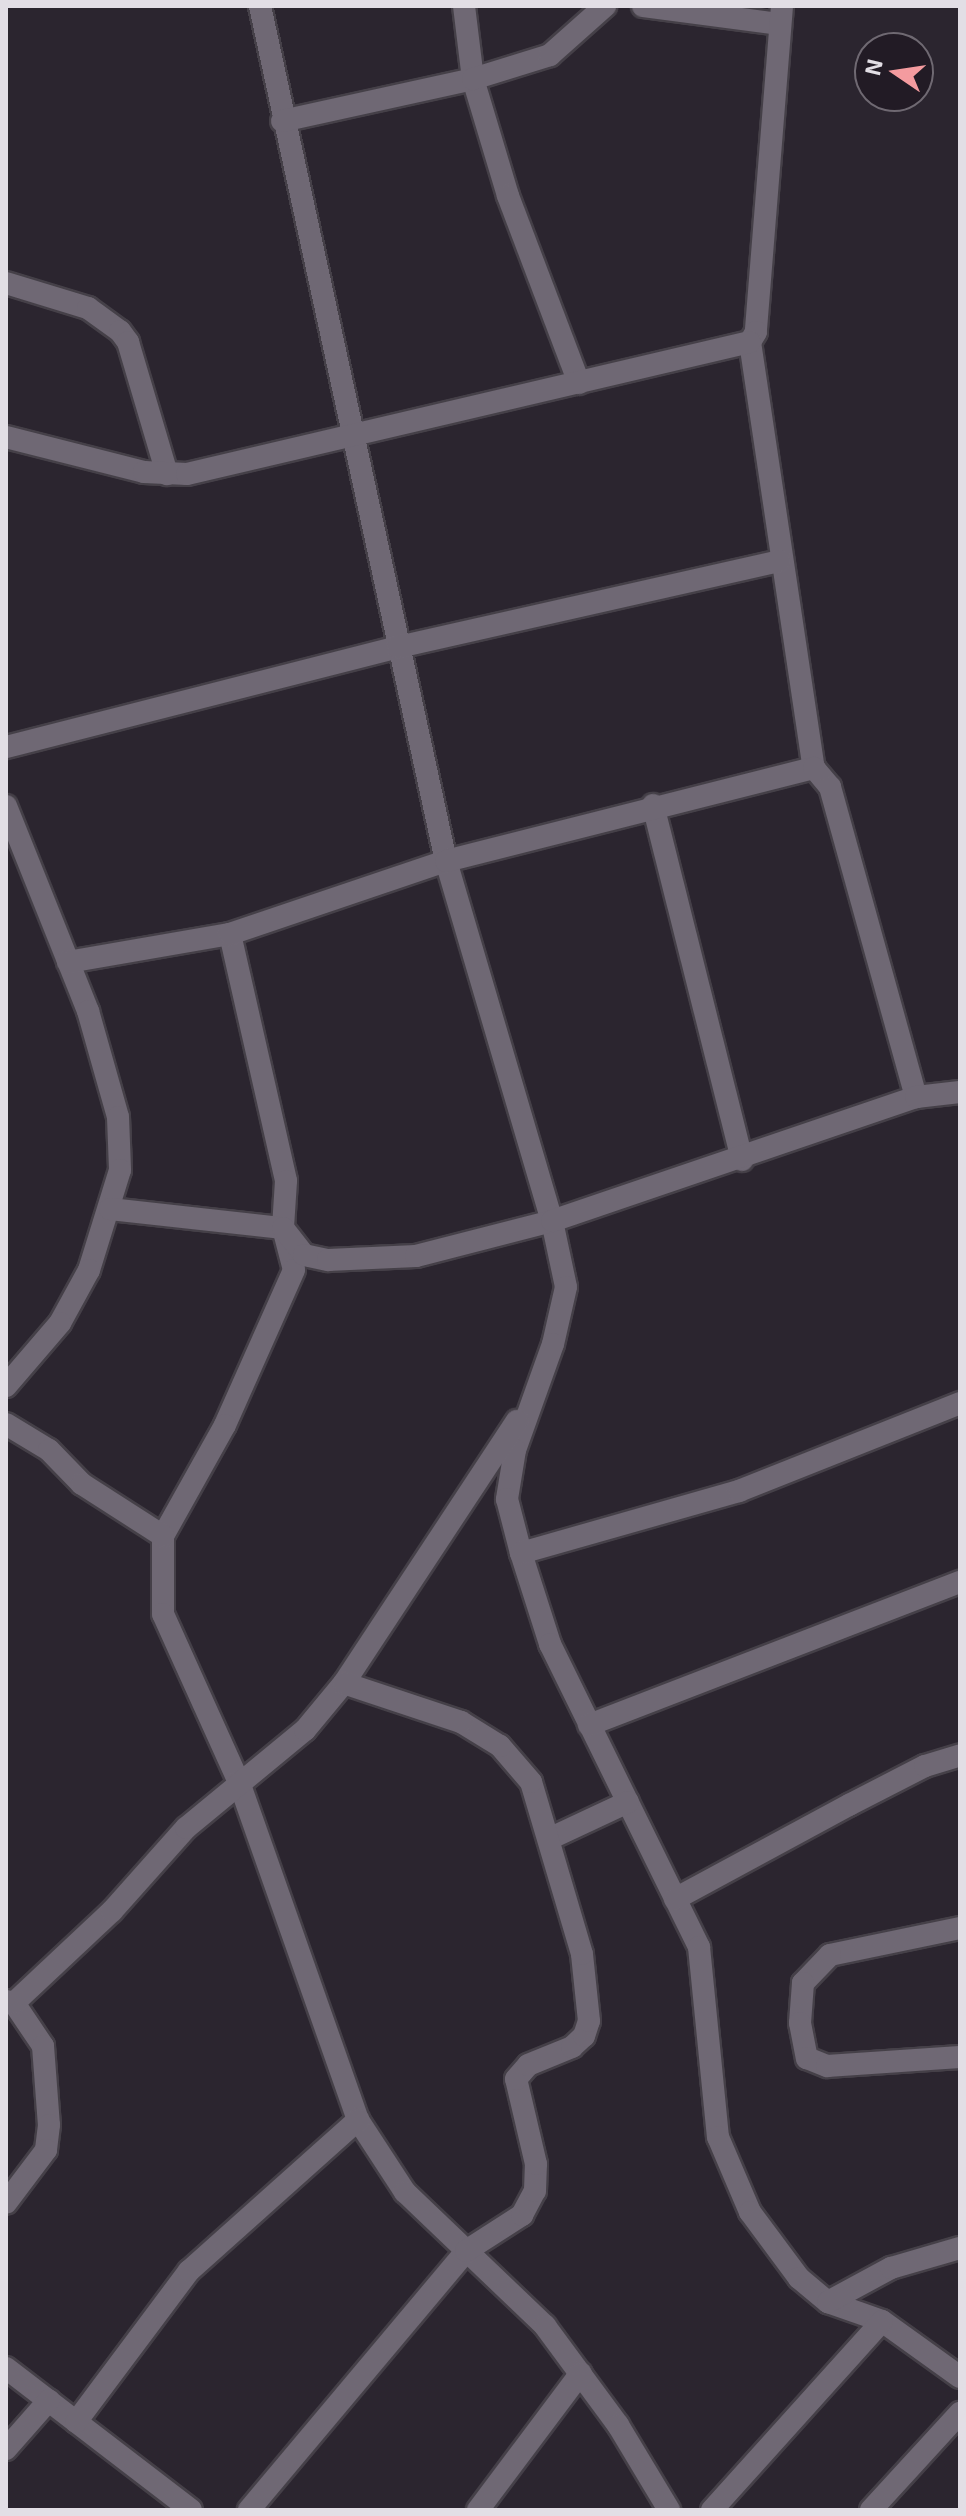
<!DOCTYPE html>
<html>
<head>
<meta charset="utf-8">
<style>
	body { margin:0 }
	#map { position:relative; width:966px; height:2516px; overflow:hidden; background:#2b252f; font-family:"Exo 2",sans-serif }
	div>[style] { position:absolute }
	.roads { filter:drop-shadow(2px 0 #454048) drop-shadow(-2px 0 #454048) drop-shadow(0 2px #454048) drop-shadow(0 -2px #454048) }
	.minor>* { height:22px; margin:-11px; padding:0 11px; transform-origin:11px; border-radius:11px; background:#6f6874 }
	span { translate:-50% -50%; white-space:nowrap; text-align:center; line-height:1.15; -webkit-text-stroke:6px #221b25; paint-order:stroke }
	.frame { position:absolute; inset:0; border:8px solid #e2dee5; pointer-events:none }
	.north { position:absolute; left:854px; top:32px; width:80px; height:80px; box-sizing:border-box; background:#221b25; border:2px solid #6f6972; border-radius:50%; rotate:283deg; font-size:22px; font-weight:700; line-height:32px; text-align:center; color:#e2dee5 }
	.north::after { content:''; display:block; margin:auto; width:28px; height:36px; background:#f49b9f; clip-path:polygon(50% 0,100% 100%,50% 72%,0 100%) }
</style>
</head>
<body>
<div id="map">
	<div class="roads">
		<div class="minor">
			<i style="left:260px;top:6px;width:875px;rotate:77.73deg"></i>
			<i style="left:446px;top:861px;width:375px;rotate:73.6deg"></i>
			<i style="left:552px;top:1221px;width:67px;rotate:78deg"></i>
			<i style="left:566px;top:1287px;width:58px;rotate:102.8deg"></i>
			<i style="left:553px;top:1344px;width:113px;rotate:109.7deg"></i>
			<i style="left:515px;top:1450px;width:50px;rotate:99.3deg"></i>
			<i style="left:507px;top:1499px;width:56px;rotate:75.5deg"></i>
			<i style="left:521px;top:1553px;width:96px;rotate:72.3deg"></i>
			<i style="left:550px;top:1644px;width:338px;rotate:63.8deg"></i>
			<i style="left:699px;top:1947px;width:191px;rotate:84.3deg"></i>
			<i style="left:718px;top:2137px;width:82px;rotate:66.9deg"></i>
			<i style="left:750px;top:2212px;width:82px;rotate:53.4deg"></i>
			<i style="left:799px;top:2278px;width:38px;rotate:40deg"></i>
			<i style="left:828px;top:2302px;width:57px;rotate:19.4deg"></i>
			<i style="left:882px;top:2321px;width:96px;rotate:35.7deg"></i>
			<i style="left:464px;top:6px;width:74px;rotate:83deg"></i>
			<i style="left:473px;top:79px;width:122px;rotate:73.3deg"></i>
			<i style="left:508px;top:196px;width:200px;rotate:69.2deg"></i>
			<i style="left:643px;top:6px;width:137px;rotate:7.5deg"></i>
			<i style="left:782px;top:6px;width:327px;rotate:94.6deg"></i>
			<i style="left:756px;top:332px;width:12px;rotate:121deg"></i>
			<i style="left:750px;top:342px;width:431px;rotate:81.5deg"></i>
			<i style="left:282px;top:121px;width:196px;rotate:-12.4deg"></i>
			<i style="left:473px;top:79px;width:81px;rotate:-17.3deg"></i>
			<i style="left:550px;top:55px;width:74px;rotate:-41.7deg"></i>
			<i style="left:6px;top:283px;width:86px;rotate:17deg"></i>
			<i style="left:88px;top:308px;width:39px;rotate:36deg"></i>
			<i style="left:120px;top:331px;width:14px;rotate:54deg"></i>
			<i style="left:128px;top:342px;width:138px;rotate:73.5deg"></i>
			<i style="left:6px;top:437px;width:142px;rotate:14.2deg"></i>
			<i style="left:144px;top:472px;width:43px;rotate:2.7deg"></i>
			<i style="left:187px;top:474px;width:578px;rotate:-13.2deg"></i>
			<i style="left:6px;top:747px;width:405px;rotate:-14.3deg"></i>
			<i style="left:398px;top:647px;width:391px;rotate:-12.7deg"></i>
			<i style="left:653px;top:805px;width:366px;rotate:75.9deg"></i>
			<i style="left:6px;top:806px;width:221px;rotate:68.2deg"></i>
			<i style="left:88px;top:1011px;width:110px;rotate:74.2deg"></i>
			<i style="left:118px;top:1117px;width:53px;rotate:87.8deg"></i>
			<i style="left:120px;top:1170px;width:105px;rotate:107.2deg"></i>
			<i style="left:89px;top:1270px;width:60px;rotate:118.7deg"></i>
			<i style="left:60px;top:1323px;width:83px;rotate:130.6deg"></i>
			<i style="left:230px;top:934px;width:253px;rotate:77.2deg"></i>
			<i style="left:286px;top:1181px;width:47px;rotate:93.7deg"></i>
			<i style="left:283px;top:1228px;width:43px;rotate:75.3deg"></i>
			<i style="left:294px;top:1270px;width:170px;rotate:114deg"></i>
			<i style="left:225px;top:1425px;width:127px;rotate:119.2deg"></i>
			<i style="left:163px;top:1536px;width:78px;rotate:90deg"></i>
			<i style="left:163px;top:1614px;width:184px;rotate:65.7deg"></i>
			<i style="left:239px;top:1782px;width:358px;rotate:70.6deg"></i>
			<i style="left:358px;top:2120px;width:86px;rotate:56.9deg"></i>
			<i style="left:405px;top:2192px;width:194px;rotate:43.7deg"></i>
			<i style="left:545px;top:2326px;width:123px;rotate:53.6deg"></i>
			<i style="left:618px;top:2425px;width:99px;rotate:59deg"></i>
			<i style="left:68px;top:962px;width:164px;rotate:-9.8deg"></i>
			<i style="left:230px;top:934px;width:228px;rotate:-18.7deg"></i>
			<i style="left:446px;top:861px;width:380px;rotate:-14.2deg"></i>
			<i style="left:814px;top:768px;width:25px;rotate:50deg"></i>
			<i style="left:830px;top:787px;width:322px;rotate:74.5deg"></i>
			<i style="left:110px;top:1209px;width:174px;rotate:6.3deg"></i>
			<i style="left:283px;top:1228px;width:34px;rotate:52deg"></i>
			<i style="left:304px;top:1255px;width:25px;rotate:12deg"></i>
			<i style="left:328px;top:1260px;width:88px;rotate:-2.6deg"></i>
			<i style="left:416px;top:1256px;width:140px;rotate:-14.4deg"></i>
			<i style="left:552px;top:1221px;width:385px;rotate:-18.8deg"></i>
			<i style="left:916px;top:1097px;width:44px;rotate:-6.5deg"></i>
			<i style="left:6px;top:1424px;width:50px;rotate:31.2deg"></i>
			<i style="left:49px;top:1450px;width:47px;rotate:45.9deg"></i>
			<i style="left:82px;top:1484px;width:96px;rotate:32.7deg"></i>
			<i style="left:521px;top:1553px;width:227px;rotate:-15.9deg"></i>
			<i style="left:739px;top:1491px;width:238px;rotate:-21.7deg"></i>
			<i style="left:589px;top:1725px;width:398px;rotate:-21.1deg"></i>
			<i style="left:551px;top:1838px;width:85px;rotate:-25.1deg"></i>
			<i style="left:675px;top:1899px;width:198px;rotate:-28.4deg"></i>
			<i style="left:849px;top:1805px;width:85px;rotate:-27.2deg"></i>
			<i style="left:925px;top:1766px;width:37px;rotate:-17deg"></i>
			<i style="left:960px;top:1928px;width:133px;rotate:168.3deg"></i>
			<i style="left:830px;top:1955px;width:39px;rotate:134deg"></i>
			<i style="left:803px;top:1983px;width:40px;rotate:94.3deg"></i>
			<i style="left:800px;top:2023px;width:36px;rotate:79deg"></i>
			<i style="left:807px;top:2058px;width:22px;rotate:22deg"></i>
			<i style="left:827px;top:2066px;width:133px;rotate:-3.9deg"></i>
			<i style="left:6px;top:2001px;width:8px;rotate:14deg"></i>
			<i style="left:14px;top:2003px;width:52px;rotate:56deg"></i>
			<i style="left:43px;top:2046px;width:79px;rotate:85.7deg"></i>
			<i style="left:49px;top:2125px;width:25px;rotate:97deg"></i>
			<i style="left:46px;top:2150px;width:66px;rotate:127deg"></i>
			<i style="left:14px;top:2003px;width:134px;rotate:-43.2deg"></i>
			<i style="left:112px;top:1911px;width:111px;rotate:-48.3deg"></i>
			<i style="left:186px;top:1828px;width:154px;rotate:-39.5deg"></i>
			<i style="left:305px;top:1730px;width:61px;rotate:-50.3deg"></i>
			<i style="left:344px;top:1683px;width:314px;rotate:-56.6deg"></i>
			<i style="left:828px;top:2302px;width:72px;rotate:-28.4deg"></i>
			<i style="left:891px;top:2268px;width:72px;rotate:-16.2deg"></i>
			<i style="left:6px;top:2368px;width:233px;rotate:37.5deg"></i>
			<i style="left:76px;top:2422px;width:189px;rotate:-53.2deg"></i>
			<i style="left:189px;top:2271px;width:227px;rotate:-41.8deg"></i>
			<i style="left:6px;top:2449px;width:65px;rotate:-48.7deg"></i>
			<i style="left:249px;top:2510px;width:338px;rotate:-50deg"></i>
			<i style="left:466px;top:2251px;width:67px;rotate:-32.7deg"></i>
			<i style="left:522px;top:2215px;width:27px;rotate:-62deg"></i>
			<i style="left:535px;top:2191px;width:27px;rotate:-88deg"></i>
			<i style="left:536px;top:2164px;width:87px;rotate:-103.2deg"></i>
			<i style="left:516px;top:2079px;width:18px;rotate:-49deg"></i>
			<i style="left:528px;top:2065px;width:48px;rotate:-22.2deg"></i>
			<i style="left:572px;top:2047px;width:16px;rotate:-43deg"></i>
			<i style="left:584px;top:2036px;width:16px;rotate:-72deg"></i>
			<i style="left:589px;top:2021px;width:67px;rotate:-96deg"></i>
			<i style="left:582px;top:1954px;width:179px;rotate:-106.5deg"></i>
			<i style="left:531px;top:1782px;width:48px;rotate:-130.7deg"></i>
			<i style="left:500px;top:1746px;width:46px;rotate:-148.4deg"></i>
			<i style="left:461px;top:1722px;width:123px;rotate:-161.6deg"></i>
			<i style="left:478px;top:2510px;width:171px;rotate:-53.1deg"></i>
			<i style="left:712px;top:2510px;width:254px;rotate:-48deg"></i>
			<i style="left:871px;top:2510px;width:132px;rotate:-47.5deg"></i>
		</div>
	</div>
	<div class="frame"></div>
	<div class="north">N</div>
</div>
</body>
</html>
